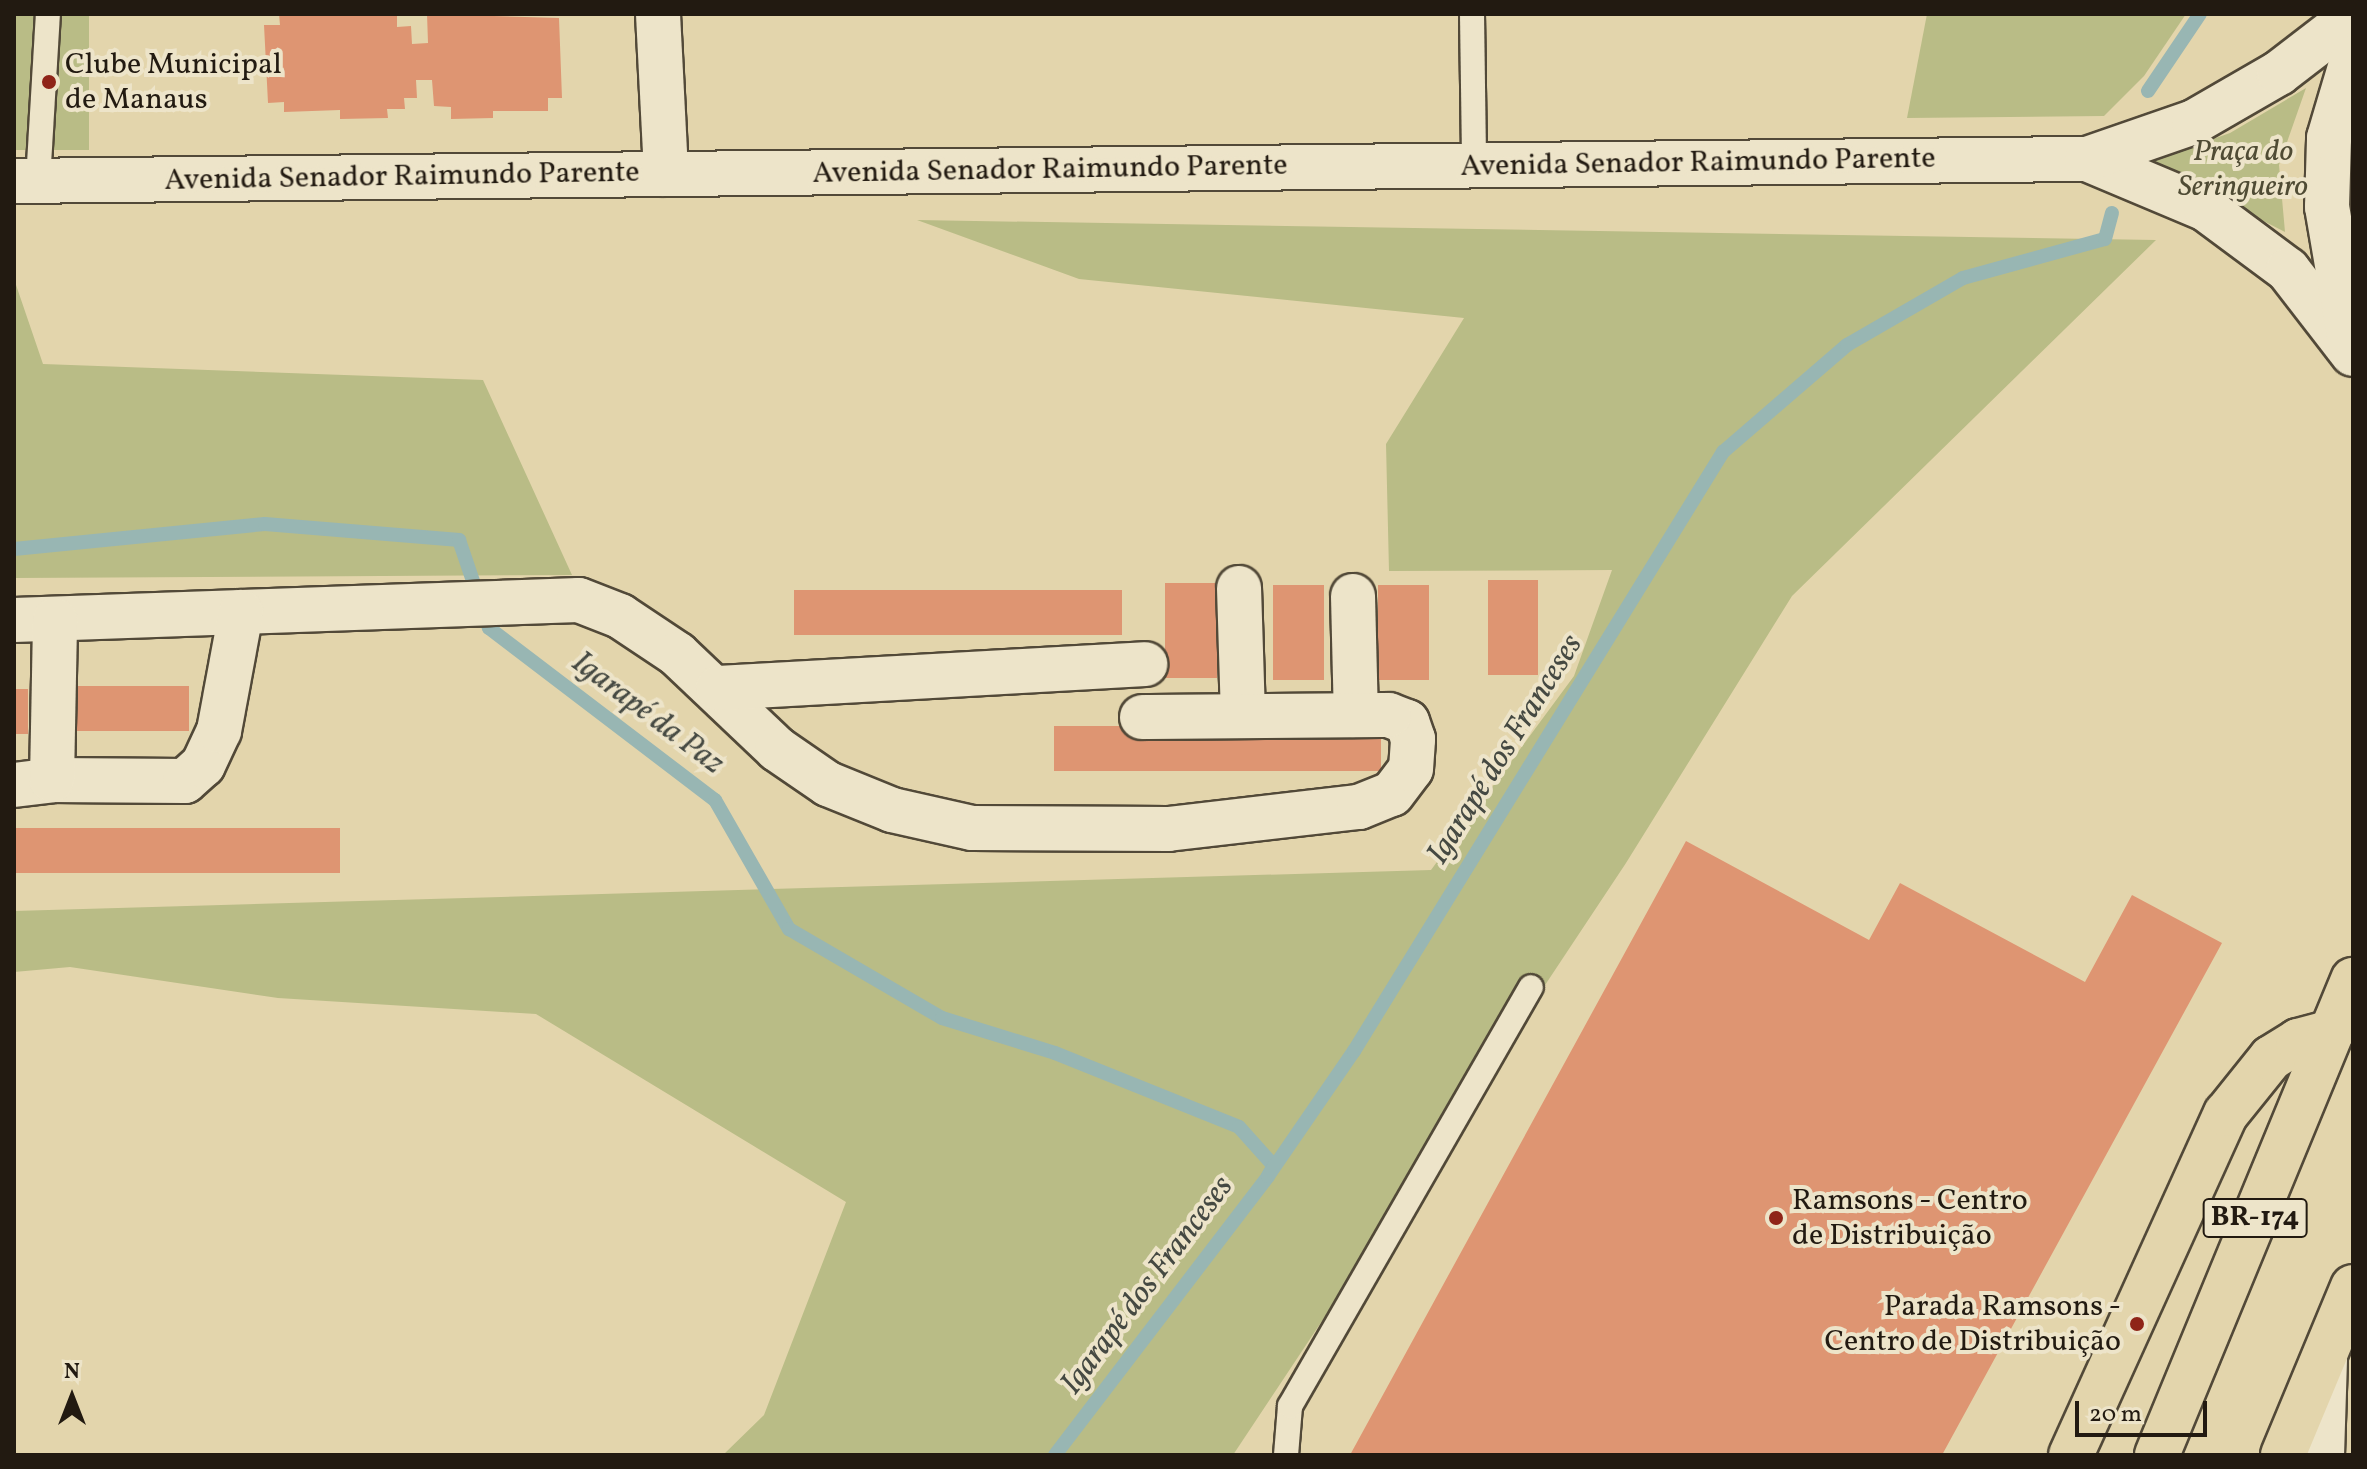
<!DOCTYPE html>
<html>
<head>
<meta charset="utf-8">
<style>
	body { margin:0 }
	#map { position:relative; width:2367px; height:1469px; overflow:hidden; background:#e3d5ac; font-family:Vollkorn,serif }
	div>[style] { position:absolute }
	.green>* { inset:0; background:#b9bc86; transform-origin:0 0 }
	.stream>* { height:14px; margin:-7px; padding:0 7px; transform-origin:7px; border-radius:7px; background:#98b6b3 }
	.building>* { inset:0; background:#de9572; transform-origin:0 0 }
	.roads { filter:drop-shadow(2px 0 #524938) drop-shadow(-2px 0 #524938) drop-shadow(0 2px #524938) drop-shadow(0 -2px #524938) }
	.lane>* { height:24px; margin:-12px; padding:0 12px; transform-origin:12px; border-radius:12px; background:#ede4c9 }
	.street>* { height:44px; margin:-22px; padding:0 22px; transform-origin:22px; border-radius:22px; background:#ede4c9 }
	.secondary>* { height:44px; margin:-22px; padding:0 22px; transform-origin:22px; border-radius:22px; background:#ede4c9 }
	.highway>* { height:44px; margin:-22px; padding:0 22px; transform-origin:22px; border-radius:22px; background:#e3d5ac }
	.dots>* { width:22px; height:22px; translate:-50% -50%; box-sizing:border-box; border:4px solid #ede4c9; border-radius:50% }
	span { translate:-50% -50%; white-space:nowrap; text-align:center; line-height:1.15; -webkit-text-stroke:8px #ede4c9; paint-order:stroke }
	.shield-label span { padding:2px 6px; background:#ede4c9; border:2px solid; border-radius:6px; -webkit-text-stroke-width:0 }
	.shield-label { font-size:28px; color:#221a11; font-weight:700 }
	.poi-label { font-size:30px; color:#221a11 }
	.left { translate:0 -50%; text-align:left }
	.right { translate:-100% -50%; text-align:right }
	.park-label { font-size:30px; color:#4f4b34; font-style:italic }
	.street-label { font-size:30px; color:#221a11 }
	.water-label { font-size:32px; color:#454942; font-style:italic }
	.frame { position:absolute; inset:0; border:16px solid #221a11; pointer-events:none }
	.north { position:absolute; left:32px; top:1357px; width:80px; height:80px; -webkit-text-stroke:6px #ede4c9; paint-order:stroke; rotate:0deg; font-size:22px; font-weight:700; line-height:32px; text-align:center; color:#221a11 }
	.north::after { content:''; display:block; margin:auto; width:28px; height:36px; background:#221a11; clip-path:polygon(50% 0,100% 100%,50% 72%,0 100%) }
	.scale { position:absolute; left:2075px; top:1401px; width:132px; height:36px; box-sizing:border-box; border:4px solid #221a11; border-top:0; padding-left:10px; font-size:24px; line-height:28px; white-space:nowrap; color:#221a11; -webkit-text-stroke:6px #ede4c9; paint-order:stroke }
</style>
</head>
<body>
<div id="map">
	<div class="green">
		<i style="left:14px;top:14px;width:75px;height:136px"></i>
		<i style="clip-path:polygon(1927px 14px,2186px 14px,2144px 76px,2104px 116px,1907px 118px)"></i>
		<i style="clip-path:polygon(2306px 88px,2279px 165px,2285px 232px,2148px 162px,2230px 133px)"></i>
		<i style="clip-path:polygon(917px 220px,2156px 240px,1792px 596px,1626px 863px,1233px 1455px,723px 1455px,764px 1415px,846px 1202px,536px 1014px,278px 998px,70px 967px,14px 972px,14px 911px,1431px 870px,1574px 676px,1612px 570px,1389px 571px,1386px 444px,1464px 318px,1079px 279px)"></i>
		<i style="clip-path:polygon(14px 279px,43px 364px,483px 380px,572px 575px,14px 578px)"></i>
	</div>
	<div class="stream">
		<i style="left:2148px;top:91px;width:93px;rotate:-56deg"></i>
		<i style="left:14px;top:549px;width:252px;rotate:-5.7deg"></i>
		<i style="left:265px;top:524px;width:195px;rotate:4.7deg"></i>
		<i style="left:459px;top:540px;width:93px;rotate:71.2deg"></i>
		<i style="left:489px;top:628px;width:284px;rotate:37.3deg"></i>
		<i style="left:715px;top:800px;width:149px;rotate:60.2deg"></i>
		<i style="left:789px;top:929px;width:177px;rotate:30.2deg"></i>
		<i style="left:942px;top:1018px;width:118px;rotate:17.2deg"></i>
		<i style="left:1055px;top:1053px;width:198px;rotate:21.9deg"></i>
		<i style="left:1239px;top:1127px;width:52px;rotate:48.1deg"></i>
		<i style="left:1274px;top:1166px;width:9px;rotate:122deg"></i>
		<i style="left:1055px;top:1455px;width:351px;rotate:-52.6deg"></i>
		<i style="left:1268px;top:1176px;width:152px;rotate:-55.5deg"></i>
		<i style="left:1354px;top:1051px;width:704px;rotate:-58.37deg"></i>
		<i style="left:1723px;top:452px;width:164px;rotate:-40.8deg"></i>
		<i style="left:1847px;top:345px;width:134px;rotate:-30deg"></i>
		<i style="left:1963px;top:278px;width:147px;rotate:-15.4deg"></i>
		<i style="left:2105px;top:239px;width:27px;rotate:-75deg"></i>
	</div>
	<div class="building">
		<i style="clip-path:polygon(279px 14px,397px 14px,397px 27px,411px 26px,412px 44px,428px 43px,427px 14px,559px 18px,562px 98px,548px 98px,548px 111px,493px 111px,493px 118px,451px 119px,451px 107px,434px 106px,432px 80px,416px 80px,417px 98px,404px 98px,405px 109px,387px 109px,388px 118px,340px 119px,340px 110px,284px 112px,284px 102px,268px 103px,264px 25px,280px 25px)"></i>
		<i style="left:1488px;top:580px;width:50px;height:95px"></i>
		<i style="left:1165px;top:583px;width:52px;height:95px"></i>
		<i style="left:1273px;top:585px;width:51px;height:95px"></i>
		<i style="left:1378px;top:585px;width:51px;height:95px"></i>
		<i style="left:794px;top:590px;width:328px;height:45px"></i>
		<i style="left:77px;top:686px;width:112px;height:45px"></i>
		<i style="left:14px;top:689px;width:14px;height:45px"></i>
		<i style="left:1054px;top:726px;width:327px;height:45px"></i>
		<i style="left:14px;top:828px;width:326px;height:45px"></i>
		<i style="clip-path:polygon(1686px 841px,1869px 940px,1900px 883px,2085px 982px,2132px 895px,2222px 943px,1942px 1455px,1350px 1455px)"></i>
	</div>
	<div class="roads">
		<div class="lane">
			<i style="left:1472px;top:14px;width:151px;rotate:89.2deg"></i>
			<i style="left:38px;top:181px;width:167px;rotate:-86.6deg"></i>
			<i style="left:1286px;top:1455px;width:49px;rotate:-85.3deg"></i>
			<i style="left:1290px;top:1406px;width:483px;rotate:-60.1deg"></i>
		</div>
		<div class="street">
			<i style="left:658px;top:14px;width:160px;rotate:87.1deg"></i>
			<i style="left:1239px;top:588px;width:128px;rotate:88.2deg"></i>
			<i style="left:1353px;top:596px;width:119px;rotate:88.6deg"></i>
			<i style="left:14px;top:620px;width:565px;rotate:-2.03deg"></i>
			<i style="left:579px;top:600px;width:44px;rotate:21.3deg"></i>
			<i style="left:620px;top:616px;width:69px;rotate:33.7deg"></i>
			<i style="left:677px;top:654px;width:138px;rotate:43.5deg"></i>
			<i style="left:777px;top:749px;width:62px;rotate:34.5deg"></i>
			<i style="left:828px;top:784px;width:69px;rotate:22.1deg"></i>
			<i style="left:892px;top:810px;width:82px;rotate:12.7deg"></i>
			<i style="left:972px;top:828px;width:196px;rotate:0.3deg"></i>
			<i style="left:1168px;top:829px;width:192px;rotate:-6.6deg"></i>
			<i style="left:1359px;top:807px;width:35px;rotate:-22deg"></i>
			<i style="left:1392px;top:794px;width:31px;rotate:-53deg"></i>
			<i style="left:1411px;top:769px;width:30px;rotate:-86deg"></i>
			<i style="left:1413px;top:739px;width:18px;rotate:-109deg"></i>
			<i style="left:1407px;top:722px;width:19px;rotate:-159deg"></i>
			<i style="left:1389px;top:715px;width:247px;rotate:179.5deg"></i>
			<i style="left:718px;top:688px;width:428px;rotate:-3.2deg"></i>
			<i style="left:52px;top:780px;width:133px;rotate:0.4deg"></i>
			<i style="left:185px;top:781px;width:24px;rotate:-42deg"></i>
			<i style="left:203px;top:765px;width:38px;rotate:-65deg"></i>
			<i style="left:219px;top:731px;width:121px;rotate:-79.5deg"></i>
			<i style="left:14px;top:785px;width:38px;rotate:-7deg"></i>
			<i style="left:52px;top:780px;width:160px;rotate:-88.9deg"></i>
		</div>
		<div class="secondary">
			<i style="left:2087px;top:159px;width:129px;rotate:22.8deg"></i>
			<i style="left:2206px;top:209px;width:102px;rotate:36.6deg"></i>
			<i style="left:2288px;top:270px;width:106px;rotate:52.3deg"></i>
			<i style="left:14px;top:181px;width:2073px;rotate:-0.61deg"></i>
			<i style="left:2087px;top:159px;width:113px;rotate:-19.1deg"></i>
			<i style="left:2194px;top:122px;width:98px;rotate:-30deg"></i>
			<i style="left:2279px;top:73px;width:93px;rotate:-37.6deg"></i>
			<i style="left:2350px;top:341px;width:136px;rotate:-99.7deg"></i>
			<i style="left:2327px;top:207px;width:69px;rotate:-88.3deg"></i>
			<i style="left:2329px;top:138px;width:84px;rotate:-73.5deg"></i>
			<i style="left:2322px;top:1455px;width:96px;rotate:-88.2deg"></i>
		</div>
		<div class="highway">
			<i style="left:2071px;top:1455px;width:375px;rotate:-65.6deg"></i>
			<i style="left:2226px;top:1114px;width:72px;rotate:-51.2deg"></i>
			<i style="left:2271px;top:1058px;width:32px;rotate:-32deg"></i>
			<i style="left:2298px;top:1041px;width:35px;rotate:-15deg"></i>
			<i style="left:2157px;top:1455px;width:514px;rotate:-67.58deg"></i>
			<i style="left:2283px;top:1455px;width:182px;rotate:-67.4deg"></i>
		</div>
	</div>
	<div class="dots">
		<i style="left:49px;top:82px;background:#8f2418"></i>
		<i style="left:1776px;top:1218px;background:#8f2418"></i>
		<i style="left:2137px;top:1324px;background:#8f2418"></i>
	</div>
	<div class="shield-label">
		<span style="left:2255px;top:1218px">BR-174</span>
	</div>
	<div class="poi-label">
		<span class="left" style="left:65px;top:82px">Clube Municipal<br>de Manaus</span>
		<span class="left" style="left:1792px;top:1218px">Ramsons - Centro<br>de Distribuição</span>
		<span class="right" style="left:2121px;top:1324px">Parada Ramsons -<br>Centro de Distribuição</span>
	</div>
	<div class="park-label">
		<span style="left:2243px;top:169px">Praça do<br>Seringueiro</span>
	</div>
	<div class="street-label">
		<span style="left:1698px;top:163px;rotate:-1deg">Avenida Senador Raimundo Parente</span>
		<span style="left:1050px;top:170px;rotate:-1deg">Avenida Senador Raimundo Parente</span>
		<span style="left:402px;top:177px;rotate:-1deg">Avenida Senador Raimundo Parente</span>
	</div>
	<div class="water-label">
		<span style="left:647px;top:714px;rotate:37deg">Igarapé da Paz</span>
		<span style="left:1506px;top:750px;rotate:-58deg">Igarapé dos Franceses</span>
		<span style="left:1148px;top:1286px;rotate:-53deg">Igarapé dos Franceses</span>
	</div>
	<div class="frame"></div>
	<div class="north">N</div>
	<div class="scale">20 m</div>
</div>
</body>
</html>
